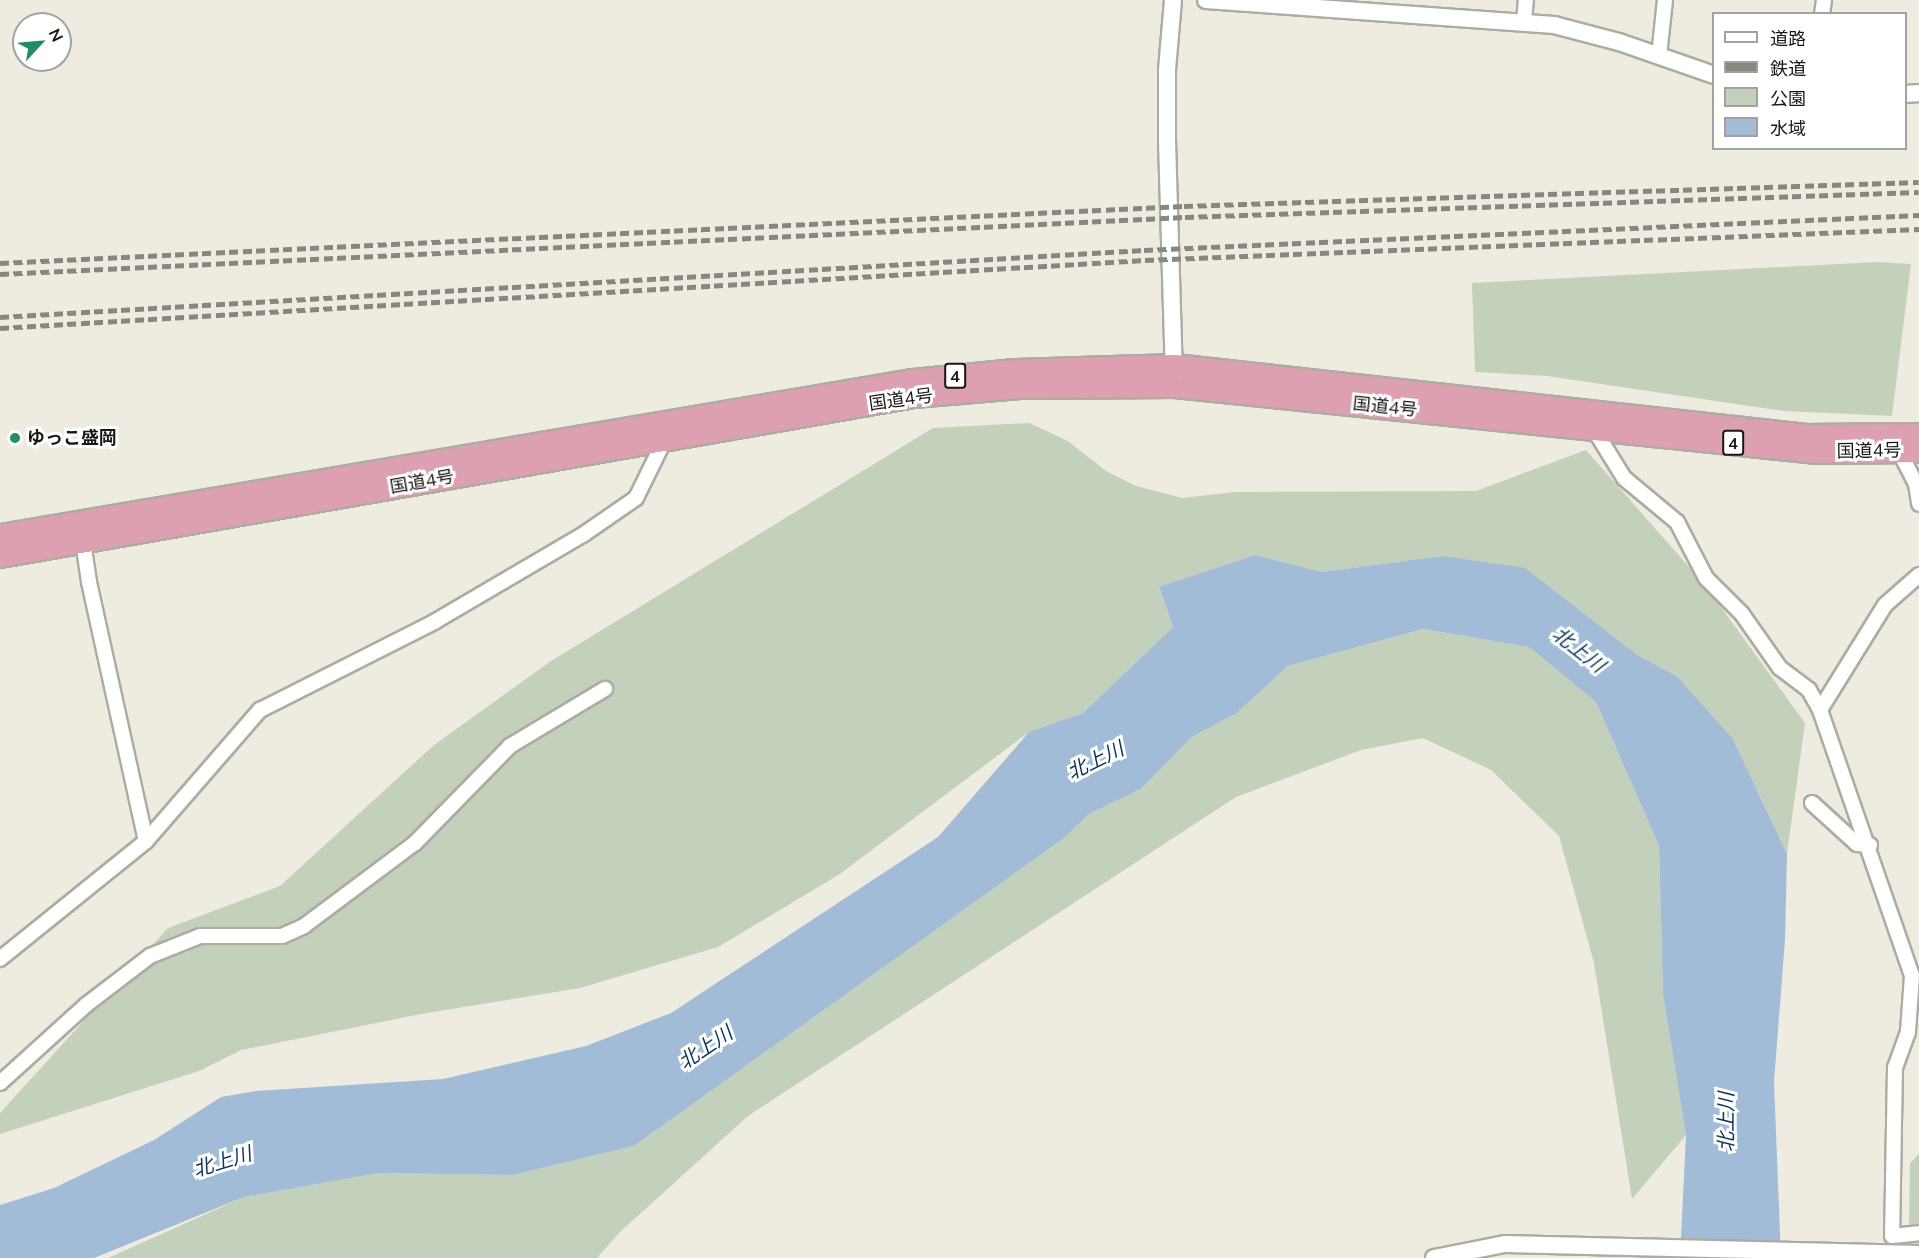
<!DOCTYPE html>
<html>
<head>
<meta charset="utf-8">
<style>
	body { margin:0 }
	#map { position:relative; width:1919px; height:1258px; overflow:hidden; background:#eeece0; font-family:Mulish,"Noto Sans JP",sans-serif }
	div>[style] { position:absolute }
	.green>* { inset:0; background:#c3d0bc }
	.water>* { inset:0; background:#a2bcd7 }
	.roads { filter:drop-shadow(2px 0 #aeaca1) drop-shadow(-2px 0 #aeaca1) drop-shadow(0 2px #aeaca1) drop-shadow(0 -2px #aeaca1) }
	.minor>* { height:14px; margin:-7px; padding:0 7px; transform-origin:7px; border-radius:7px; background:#fff }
	.tertiary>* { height:16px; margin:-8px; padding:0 8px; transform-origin:8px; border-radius:8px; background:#fff }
	.trunk>* { height:21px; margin:-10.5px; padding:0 10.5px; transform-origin:10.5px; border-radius:10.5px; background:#dca0b0 }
	.rail>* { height:4.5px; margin-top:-2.25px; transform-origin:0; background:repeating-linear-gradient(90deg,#88877f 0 9px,transparent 0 13.5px) }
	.dots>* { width:16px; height:16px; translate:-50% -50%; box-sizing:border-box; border:3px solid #fff; border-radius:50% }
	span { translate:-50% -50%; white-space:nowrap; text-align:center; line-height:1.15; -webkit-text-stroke:6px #fff; paint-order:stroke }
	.shield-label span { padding:2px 4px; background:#fff; border:2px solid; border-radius:4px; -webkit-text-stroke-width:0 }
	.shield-label { font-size:16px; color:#181713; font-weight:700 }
	.street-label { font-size:18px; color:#181713 }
	.poi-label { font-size:18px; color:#181713; font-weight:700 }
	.left { translate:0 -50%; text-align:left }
	.water-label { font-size:20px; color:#0b3559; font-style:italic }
	.legend { position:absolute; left:1712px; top:12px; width:195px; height:138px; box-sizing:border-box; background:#fff; border:2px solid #a3a2a1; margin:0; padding:8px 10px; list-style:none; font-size:18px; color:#181713 }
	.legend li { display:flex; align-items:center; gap:12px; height:30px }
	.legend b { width:30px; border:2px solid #a3a2a1 }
	.north { position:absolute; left:12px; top:12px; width:60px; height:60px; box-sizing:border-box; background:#fff; border:2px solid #a3a2a1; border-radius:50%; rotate:64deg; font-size:16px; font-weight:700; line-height:24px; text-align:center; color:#181713 }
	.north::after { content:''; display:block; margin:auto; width:21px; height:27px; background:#248b67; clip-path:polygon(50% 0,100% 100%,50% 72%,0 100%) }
</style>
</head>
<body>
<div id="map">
	<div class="green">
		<i style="clip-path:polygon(1877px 262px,1911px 264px,1892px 416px,1784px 411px,1547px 376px,1475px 372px,1472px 283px)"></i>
		<i style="clip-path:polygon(1029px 423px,1068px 441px,1106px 471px,1136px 486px,1182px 498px,1234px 492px,1476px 491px,1586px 450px,1705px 585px,1805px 723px,1787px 854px,1733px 739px,1678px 677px,1442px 556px,1322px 572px,1255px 555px,1159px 588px,1173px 627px,1083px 713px,1029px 732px,840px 874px,718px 947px,580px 988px,421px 1014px,241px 1050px,199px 1071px,0 1134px,0 1113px,168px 928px,280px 886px,434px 745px,551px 661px,933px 428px)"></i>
		<i style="clip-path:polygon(1423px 629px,1529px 647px,1596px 702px,1659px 846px,1663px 995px,1686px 1135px,1632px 1199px,1594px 963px,1559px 836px,1491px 770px,1423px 738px,1361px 750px,1236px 797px,748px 1116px,620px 1232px,597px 1258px,108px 1258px,244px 1197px,379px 1173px,513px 1175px,634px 1146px,1064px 838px,1089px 814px,1141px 789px,1192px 737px,1237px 713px,1288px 666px)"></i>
		<i style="clip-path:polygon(1919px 1154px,1919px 1225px,1909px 1227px,1910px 1163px)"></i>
	</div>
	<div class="water">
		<i style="clip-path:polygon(1255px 555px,1322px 572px,1442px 556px,1525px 568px,1637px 655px,1678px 677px,1733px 739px,1787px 854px,1785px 940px,1774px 1082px,1781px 1258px,1680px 1258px,1686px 1135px,1663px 995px,1659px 846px,1596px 702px,1529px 647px,1423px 629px,1288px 666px,1237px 713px,1192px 737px,1141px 789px,1089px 814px,1064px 838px,634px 1146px,513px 1175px,379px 1173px,244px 1197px,94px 1258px,0 1258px,0 1205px,54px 1188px,154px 1140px,221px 1097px,256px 1091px,443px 1079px,586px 1046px,671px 1013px,938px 837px,1029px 732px,1083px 713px,1173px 627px,1159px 587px)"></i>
	</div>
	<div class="roads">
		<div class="minor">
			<i style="left:1822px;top:14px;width:14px;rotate:-82deg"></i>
			<i style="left:1524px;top:21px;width:21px;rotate:-85deg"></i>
			<i style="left:1659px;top:56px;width:56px;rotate:-83.9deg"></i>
			<i style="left:1592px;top:426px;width:61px;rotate:58.4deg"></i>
			<i style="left:1624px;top:478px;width:69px;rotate:39.7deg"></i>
			<i style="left:1677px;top:522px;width:63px;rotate:62.6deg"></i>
			<i style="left:1706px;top:578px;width:51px;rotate:45deg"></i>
			<i style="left:1742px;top:614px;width:66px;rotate:54.9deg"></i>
			<i style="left:1780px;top:668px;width:36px;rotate:37deg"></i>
			<i style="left:1809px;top:690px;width:23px;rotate:61deg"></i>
			<i style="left:1896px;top:445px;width:44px;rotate:62.9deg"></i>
			<i style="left:1916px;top:484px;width:20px;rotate:81deg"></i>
			<i style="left:82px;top:535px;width:48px;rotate:81.5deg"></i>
			<i style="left:89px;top:582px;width:265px;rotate:77.6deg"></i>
			<i style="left:1919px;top:575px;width:45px;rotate:138.6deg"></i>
			<i style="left:1885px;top:605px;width:123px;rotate:121.8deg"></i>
			<i style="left:1820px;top:710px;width:281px;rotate:70.9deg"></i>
			<i style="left:1912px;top:976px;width:56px;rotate:94.1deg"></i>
			<i style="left:1908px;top:1032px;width:37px;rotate:110deg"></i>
			<i style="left:1895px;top:1067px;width:169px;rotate:91deg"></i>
			<i style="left:1892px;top:1236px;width:27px;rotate:-6deg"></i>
			<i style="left:1812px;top:803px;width:61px;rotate:42.3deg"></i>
			<i style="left:1857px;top:844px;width:13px;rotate:4deg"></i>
			<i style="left:0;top:959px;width:188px;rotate:-38.9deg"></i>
			<i style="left:146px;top:841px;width:174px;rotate:-49deg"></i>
			<i style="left:260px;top:710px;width:195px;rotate:-26.8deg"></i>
			<i style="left:434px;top:622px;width:174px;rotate:-30.4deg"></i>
			<i style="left:584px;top:534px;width:63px;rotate:-34.7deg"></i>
			<i style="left:636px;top:498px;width:68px;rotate:-63.8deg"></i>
			<i style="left:0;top:1083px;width:116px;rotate:-42.2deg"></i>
			<i style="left:86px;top:1005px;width:81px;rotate:-37.4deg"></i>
			<i style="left:150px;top:956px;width:54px;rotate:-21.8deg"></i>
			<i style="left:200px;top:936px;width:82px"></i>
			<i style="left:282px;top:936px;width:24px;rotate:-24deg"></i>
			<i style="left:304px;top:926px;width:139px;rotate:-36.8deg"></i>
			<i style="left:415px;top:843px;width:136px;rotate:-45.6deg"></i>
			<i style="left:510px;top:746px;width:111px;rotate:-31deg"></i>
		</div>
		<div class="tertiary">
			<i style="left:1173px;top:0;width:70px;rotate:94.9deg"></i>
			<i style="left:1167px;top:70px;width:71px;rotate:90deg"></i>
			<i style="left:1167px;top:141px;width:235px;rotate:88.3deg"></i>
			<i style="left:1206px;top:0;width:349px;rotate:4.1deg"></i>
			<i style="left:1554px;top:25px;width:67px;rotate:14.7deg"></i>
			<i style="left:1619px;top:42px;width:101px;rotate:19.2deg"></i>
			<i style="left:1906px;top:94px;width:13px;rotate:-4deg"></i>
			<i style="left:1434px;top:1258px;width:72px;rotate:-11.2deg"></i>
			<i style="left:1505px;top:1244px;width:414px;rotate:1.4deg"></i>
		</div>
		<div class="trunk">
			<i style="left:0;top:535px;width:926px;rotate:-9.64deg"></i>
			<i style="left:913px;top:380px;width:102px;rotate:-5.6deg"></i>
			<i style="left:1015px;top:370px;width:159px;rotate:-1.8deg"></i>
			<i style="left:1174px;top:365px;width:636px;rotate:6.32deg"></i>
			<i style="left:1806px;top:435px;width:113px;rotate:-0.5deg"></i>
			<i style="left:0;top:556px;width:928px;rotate:-9.93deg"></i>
			<i style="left:914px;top:396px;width:106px;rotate:-4.9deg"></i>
			<i style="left:1020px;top:387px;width:154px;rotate:-0.4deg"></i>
			<i style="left:1174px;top:386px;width:646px;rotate:5.86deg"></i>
			<i style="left:1817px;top:452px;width:102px;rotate:-0.6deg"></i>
		</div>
	</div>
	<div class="rail">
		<i style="left:0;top:263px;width:1185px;rotate:-2.76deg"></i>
		<i style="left:1184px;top:206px;width:735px;rotate:-1.87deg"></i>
		<i style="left:0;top:274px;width:1186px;rotate:-2.75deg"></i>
		<i style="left:1185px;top:217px;width:734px;rotate:-1.95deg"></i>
		<i style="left:0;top:317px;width:1146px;rotate:-3.35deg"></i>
		<i style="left:1144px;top:250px;width:776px;rotate:-2.59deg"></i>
		<i style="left:0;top:328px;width:1147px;rotate:-3.4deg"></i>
		<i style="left:1145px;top:260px;width:775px;rotate:-2.29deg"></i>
	</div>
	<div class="dots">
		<i style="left:15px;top:438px;background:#248b67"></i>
	</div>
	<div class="shield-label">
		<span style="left:955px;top:376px">4</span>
		<span style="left:1733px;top:443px">4</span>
	</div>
	<div class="street-label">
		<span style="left:901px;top:400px;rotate:-8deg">国道4号</span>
		<span style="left:1385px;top:407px;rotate:6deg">国道4号</span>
		<span style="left:1869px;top:451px;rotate:-1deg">国道4号</span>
		<span style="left:422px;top:482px;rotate:-10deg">国道4号</span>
	</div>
	<div class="poi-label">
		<span class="left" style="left:27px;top:438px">ゆっこ盛岡</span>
	</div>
	<div class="water-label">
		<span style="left:1579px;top:649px;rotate:38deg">北上川</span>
		<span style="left:1095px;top:760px;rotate:-26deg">北上川</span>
		<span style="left:705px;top:1047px;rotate:-34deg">北上川</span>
		<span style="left:1725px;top:1122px;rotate:-90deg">北上川</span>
		<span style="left:222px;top:1161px;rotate:-17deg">北上川</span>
	</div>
	<ul class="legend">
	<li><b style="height:8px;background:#fff"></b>道路</li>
	<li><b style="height:8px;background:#88877f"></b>鉄道</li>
	<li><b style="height:16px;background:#c3d0bc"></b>公園</li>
	<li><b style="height:16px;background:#a2bcd7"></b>水域</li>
	</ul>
	<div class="north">N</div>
</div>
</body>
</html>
